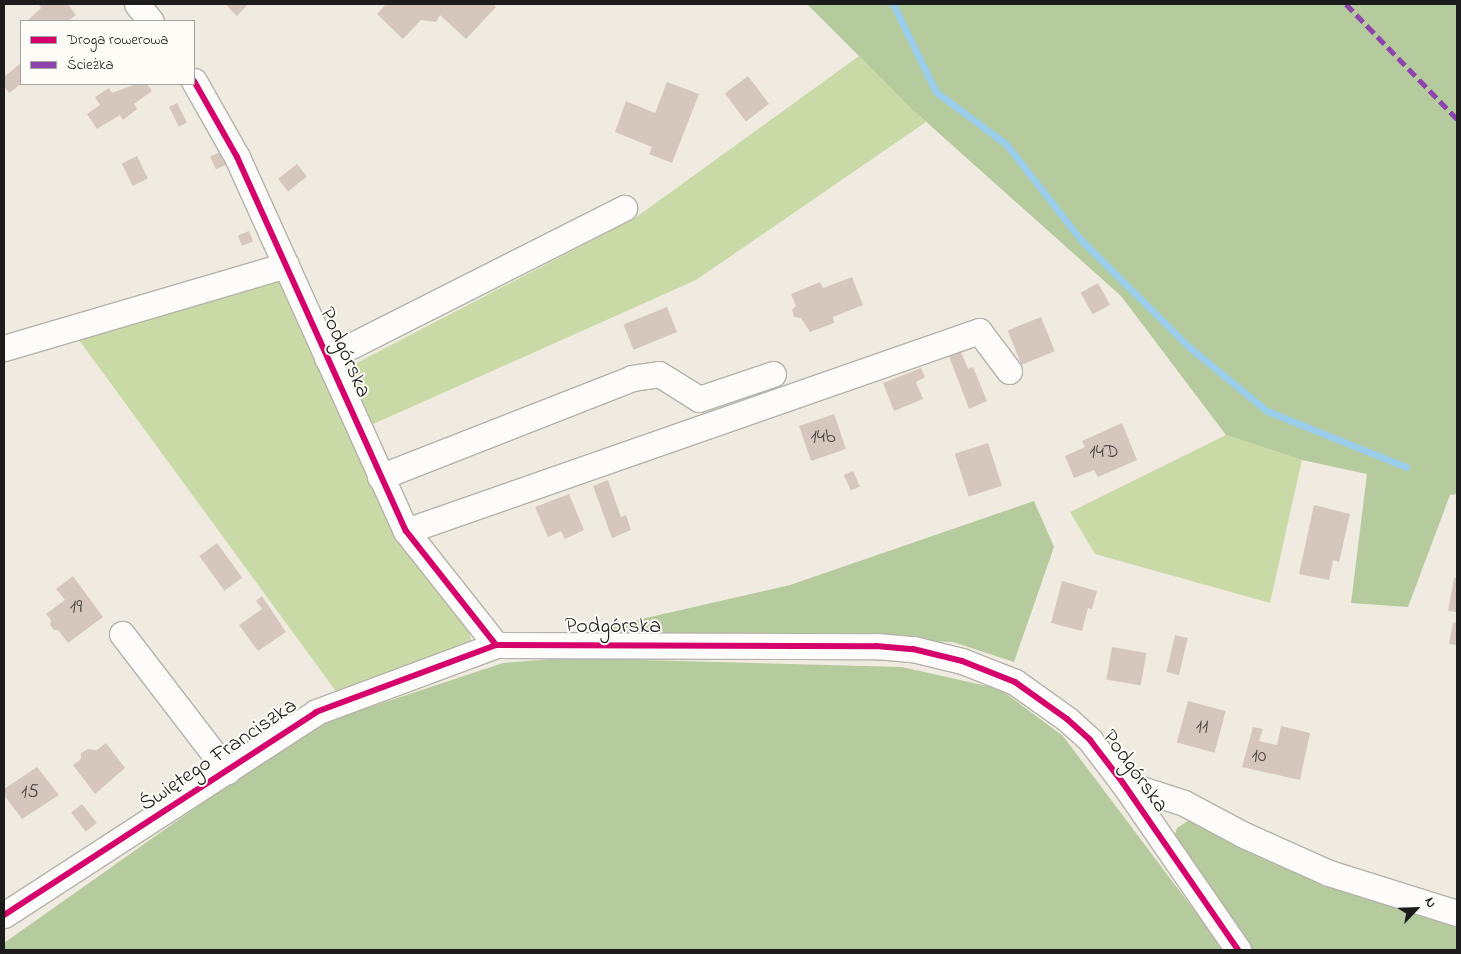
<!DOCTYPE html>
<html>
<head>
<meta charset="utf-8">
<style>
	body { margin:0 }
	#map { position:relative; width:1461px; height:954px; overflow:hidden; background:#f0ebe0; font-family:"Indie Flower",sans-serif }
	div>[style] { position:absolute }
	.green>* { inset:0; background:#cadaa6 }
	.forest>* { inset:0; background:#b6cb9d }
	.stream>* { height:7px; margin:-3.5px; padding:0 3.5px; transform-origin:3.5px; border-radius:3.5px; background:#99cdea }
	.building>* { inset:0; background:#d6c7be; transform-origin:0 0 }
	.roads { filter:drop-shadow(1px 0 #b5b2ab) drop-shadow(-1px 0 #b5b2ab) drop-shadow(0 1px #b5b2ab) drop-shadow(0 -1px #b5b2ab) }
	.minor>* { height:25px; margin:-12.5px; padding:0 12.5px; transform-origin:12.5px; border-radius:12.5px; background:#fdfcfa }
	.quiet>* { height:5px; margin-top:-2.5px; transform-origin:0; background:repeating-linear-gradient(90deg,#8e44ad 0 10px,transparent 0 15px) }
	.cycleway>* { height:6px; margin:-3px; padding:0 3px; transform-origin:3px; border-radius:3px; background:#d6006c }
	span { translate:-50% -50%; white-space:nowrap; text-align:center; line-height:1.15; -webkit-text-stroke:4px #fdfcf7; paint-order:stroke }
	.number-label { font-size:20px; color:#4a4744 }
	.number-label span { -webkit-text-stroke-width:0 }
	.street-label { font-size:22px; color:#1c1c1c }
	.frame { position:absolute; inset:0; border:5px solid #1c1c1c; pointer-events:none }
	.legend { position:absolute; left:20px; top:20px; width:175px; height:65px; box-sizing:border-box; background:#fdfcf7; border:1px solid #a3a29f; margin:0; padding:6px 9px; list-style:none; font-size:15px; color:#1c1c1c }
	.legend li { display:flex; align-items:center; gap:10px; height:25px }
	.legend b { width:25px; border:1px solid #a3a29f }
	.north { position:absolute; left:1391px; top:884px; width:50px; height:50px; -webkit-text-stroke:4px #fdfcf7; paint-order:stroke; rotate:66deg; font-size:14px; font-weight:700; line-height:20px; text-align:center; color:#1c1c1c }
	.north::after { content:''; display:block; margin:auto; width:18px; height:22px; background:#1c1c1c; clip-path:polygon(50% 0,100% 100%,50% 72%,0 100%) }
</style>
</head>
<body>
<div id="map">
	<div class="green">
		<i style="clip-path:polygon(859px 56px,926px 122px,696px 280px,371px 425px,347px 368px,635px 218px)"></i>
		<i style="clip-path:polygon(278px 275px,466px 620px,472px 643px,338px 694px,79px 340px)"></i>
		<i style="clip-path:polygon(1226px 435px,1302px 460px,1270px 603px,1095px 554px,1070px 512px)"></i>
	</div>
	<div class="forest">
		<i style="clip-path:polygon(807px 4px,1457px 4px,1457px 494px,1450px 495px,1408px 607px,1351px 603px,1367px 474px,1302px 460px,1226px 435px,1121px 296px,913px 110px)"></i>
		<i style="clip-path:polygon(1034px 501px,1054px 547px,1014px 662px,953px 642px,589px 631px,790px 585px)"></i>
		<i style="clip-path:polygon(567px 658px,902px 667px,1000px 689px,1063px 736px,1224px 950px,4px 950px,4px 943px,239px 777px,331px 720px,503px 663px)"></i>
		<i style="clip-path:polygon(1191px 819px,1237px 839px,1318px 882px,1457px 924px,1457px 950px,1250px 950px,1172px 843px,1177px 828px)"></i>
	</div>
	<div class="stream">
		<i style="left:893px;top:4px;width:98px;rotate:64deg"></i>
		<i style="left:936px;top:92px;width:87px;rotate:36.6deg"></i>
		<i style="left:1006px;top:144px;width:122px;rotate:52deg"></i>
		<i style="left:1081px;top:240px;width:152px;rotate:44.7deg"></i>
		<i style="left:1189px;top:347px;width:101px;rotate:39.4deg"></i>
		<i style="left:1267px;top:411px;width:150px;rotate:21.9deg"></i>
	</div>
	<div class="building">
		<i style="clip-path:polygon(38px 4px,68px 4px,76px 15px,68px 21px,27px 21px,41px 8px)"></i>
		<i style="clip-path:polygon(225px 4px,248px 4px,237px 16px)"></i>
		<i style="clip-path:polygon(386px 4px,493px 4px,496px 7px,466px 39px,440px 15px,436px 22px,421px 20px,403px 39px,377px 14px)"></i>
		<i style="clip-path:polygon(21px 63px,21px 84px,9px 93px,4px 86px,4px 77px)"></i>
		<i style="left:748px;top:76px;width:35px;height:29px;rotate:53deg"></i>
		<i style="clip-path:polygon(667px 82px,699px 94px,672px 163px,649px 154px,652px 147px,615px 132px,626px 101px,655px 113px)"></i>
		<i style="clip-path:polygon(136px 84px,147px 84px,152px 91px,134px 104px,137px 109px,123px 120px,120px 115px,97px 129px,87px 114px,100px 105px,95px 97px,109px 88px,112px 93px)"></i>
		<i style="left:177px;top:103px;width:22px;height:9px;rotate:63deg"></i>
		<i style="left:220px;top:152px;width:14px;height:11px;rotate:65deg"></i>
		<i style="left:137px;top:156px;width:25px;height:17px;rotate:64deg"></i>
		<i style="left:297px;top:164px;width:16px;height:24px;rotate:52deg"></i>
		<i style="left:249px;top:231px;width:11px;height:12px;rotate:68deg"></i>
		<i style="clip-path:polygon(852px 277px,863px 305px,833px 317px,834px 323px,810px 332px,801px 318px,794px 317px,792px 310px,796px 306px,791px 294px,820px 282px,823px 288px)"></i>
		<i style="left:1098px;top:283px;width:25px;height:20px;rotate:61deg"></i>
		<i style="left:667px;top:307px;width:27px;height:47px;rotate:68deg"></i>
		<i style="left:1041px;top:317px;width:37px;height:36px;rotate:68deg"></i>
		<i style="clip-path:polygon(959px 347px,968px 369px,973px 367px,987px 401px,969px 409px,947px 351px)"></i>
		<i style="clip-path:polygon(921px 368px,925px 377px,916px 382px,923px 399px,894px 411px,883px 383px)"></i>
		<i style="left:834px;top:414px;width:37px;height:37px;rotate:71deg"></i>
		<i style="clip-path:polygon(1122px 423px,1137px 460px,1098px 477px,1094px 470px,1074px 478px,1065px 456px,1085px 447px,1082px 441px)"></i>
		<i style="left:988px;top:443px;width:45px;height:35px;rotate:72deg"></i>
		<i style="left:853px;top:471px;width:17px;height:10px;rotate:66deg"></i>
		<i style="clip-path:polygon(608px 480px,621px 517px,626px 515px,631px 530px,612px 538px,593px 486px)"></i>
		<i style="clip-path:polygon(569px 494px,584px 530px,565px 539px,561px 531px,548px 537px,535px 507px)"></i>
		<i style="clip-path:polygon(1314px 505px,1350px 514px,1339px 562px,1333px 560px,1329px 580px,1299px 574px)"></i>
		<i style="left:217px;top:543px;width:43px;height:22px;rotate:54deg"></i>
		<i style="clip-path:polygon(73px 576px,103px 617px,68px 643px,58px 630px,54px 630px,50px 625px,51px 620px,46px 614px,65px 600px,56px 589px)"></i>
		<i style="clip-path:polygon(1454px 578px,1457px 578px,1457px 612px,1448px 611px)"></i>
		<i style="clip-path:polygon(1062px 581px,1097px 591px,1092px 609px,1088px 608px,1082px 631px,1051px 623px)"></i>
		<i style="clip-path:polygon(262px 596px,286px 632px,258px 651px,239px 625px,262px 609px,256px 601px)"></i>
		<i style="clip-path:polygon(1457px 622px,1457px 645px,1449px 644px,1453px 623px)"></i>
		<i style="left:1175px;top:635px;width:13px;height:38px;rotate:13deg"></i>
		<i style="left:1112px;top:647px;width:35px;height:33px;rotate:10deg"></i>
		<i style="left:1188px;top:701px;width:39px;height:43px;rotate:15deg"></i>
		<i style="clip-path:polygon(1281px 726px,1310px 733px,1300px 780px,1242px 767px,1253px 727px,1263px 729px,1259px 741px,1277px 745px)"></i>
		<i style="clip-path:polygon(106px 743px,125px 768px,95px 794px,73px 765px,81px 759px,81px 753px,88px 749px,97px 750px)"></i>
		<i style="clip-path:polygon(37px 767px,59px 795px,22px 819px,4px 795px,4px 789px)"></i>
		<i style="left:82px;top:804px;width:24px;height:14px;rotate:52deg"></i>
	</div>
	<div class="roads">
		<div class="minor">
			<i style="left:137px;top:4px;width:22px;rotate:51deg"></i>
			<i style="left:194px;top:81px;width:87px;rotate:60.5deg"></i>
			<i style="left:237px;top:157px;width:410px;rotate:65.7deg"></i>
			<i style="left:406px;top:531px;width:145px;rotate:51.7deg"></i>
			<i style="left:4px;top:348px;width:294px;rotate:-16.4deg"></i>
			<i style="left:327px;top:358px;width:333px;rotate:-26.8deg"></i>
			<i style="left:380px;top:477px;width:271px;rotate:-21.4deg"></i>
			<i style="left:632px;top:378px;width:27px;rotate:-8deg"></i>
			<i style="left:659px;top:374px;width:47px;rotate:32deg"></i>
			<i style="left:699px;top:399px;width:78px;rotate:-18.7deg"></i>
			<i style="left:406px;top:531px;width:607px;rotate:-19.24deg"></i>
			<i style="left:979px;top:331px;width:50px;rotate:53.1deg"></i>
			<i style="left:122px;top:634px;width:173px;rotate:52.5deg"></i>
			<i style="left:1123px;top:783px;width:64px;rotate:18.2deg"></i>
			<i style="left:1184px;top:803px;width:68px;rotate:28.1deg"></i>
			<i style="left:1244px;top:835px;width:93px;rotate:24.1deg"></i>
			<i style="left:1329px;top:873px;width:134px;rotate:17.4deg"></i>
			<i style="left:4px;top:915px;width:372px;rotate:-33deg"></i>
			<i style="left:316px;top:712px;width:192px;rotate:-20.4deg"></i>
			<i style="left:496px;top:645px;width:380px;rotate:0.2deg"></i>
			<i style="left:876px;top:646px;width:37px;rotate:5deg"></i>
			<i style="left:913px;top:649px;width:50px;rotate:13.8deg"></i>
			<i style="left:962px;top:661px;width:57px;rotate:21.6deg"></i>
			<i style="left:1015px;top:682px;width:64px;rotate:35.4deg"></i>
			<i style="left:1067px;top:719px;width:31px;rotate:42deg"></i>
			<i style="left:1090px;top:740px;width:54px;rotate:52.5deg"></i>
			<i style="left:1123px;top:783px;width:203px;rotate:55.4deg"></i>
		</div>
	</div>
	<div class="quiet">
		<i style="left:1346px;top:4px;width:160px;rotate:46deg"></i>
	</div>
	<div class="cycleway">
		<i style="left:194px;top:81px;width:87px;rotate:60.5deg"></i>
		<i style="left:237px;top:157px;width:410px;rotate:65.7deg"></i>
		<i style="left:406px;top:531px;width:145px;rotate:51.7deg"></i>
		<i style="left:4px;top:915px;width:372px;rotate:-33deg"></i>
		<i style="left:316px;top:712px;width:192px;rotate:-20.4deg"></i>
		<i style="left:496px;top:645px;width:380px;rotate:0.2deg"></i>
		<i style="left:876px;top:646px;width:37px;rotate:5deg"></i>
		<i style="left:913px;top:649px;width:50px;rotate:13.8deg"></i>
		<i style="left:962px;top:661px;width:57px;rotate:21.6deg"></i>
		<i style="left:1015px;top:682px;width:64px;rotate:35.4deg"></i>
		<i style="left:1067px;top:719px;width:31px;rotate:42deg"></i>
		<i style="left:1090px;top:740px;width:54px;rotate:52.5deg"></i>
		<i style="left:1123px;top:783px;width:203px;rotate:55.4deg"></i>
	</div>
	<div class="number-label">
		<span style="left:823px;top:437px">14b</span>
		<span style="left:1104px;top:452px">14D</span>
		<span style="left:76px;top:607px">19</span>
		<span style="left:1202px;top:727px">11</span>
		<span style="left:1259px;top:756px">10</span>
		<span style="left:30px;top:792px">15</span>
	</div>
	<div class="street-label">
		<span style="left:344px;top:353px;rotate:66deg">Podgórska</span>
		<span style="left:613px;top:628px">Podgórska</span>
		<span style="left:219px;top:756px;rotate:-34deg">Świętego Franciszka</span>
		<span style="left:1134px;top:772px;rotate:54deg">Podgórska</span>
	</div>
	<div class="frame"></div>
	<ul class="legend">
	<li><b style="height:6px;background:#d6006c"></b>Droga rowerowa</li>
	<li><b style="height:6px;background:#8e44ad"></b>Ścieżka</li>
	</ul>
	<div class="north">N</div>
</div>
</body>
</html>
